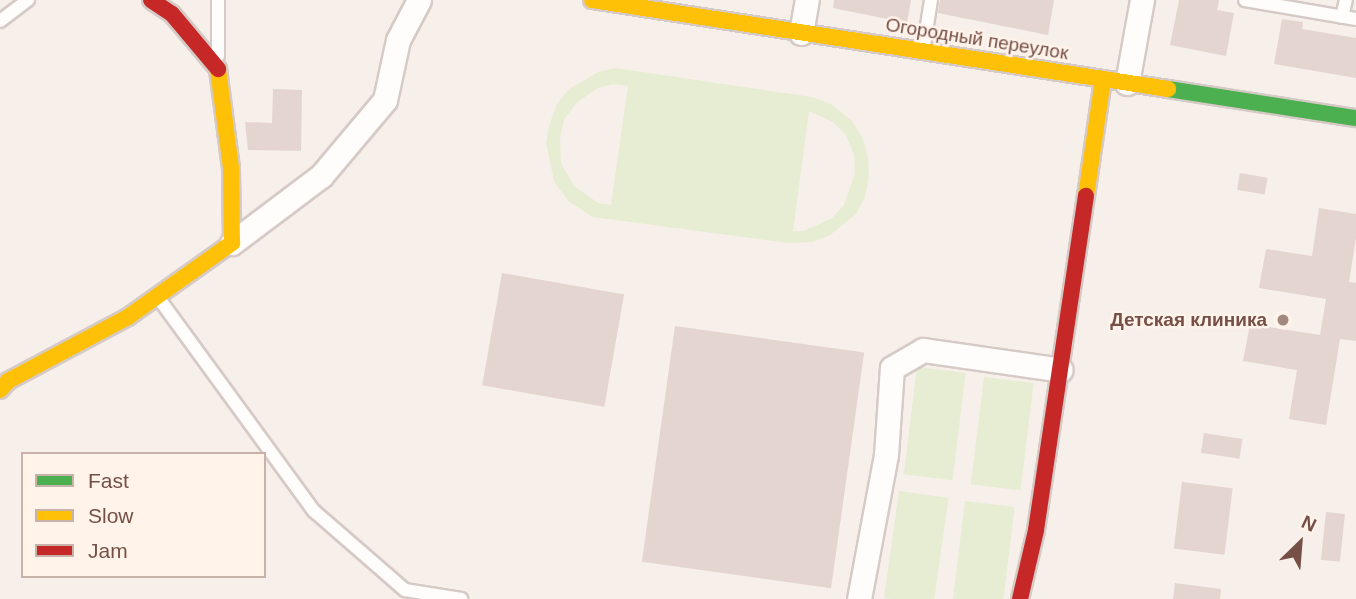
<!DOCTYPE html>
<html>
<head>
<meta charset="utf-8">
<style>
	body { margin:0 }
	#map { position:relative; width:1356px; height:599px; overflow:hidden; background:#f7efe9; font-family:Helvetica,sans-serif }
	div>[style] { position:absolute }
	.green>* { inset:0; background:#e6edd2; transform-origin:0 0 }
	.building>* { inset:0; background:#e4d5d0; transform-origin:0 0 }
	.roads { filter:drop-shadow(2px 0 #d6cac6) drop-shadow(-2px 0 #d6cac6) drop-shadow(0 2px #d6cac6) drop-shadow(0 -2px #d6cac6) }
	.lane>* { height:12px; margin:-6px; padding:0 6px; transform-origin:6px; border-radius:6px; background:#fefdfc }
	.street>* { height:23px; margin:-11.5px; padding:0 11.5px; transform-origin:11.5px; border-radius:11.5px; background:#fefdfc }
	.fast>* { height:16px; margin:-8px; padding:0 8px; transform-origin:8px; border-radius:8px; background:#4caf50 }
	.slow>* { height:16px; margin:-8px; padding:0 8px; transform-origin:8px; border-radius:8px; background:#ffc107 }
	.jam>* { height:16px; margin:-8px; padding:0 8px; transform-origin:8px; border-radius:8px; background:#c62828 }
	.dots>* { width:19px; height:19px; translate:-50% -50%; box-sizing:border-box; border:4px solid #fff3ea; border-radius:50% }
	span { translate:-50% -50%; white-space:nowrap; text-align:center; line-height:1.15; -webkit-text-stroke:5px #fff3ea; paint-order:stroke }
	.street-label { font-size:19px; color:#765047 }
	.poi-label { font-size:19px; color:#765047; font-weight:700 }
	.right { translate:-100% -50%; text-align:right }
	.legend { position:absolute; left:21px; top:452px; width:245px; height:126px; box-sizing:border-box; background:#fff3ea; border:2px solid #c8b2a9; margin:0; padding:9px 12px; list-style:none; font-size:21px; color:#765047 }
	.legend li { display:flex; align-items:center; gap:14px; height:35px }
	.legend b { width:35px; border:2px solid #c8b2a9 }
	.north { position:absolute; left:1265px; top:508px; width:70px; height:70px; -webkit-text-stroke:5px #fff3ea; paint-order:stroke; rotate:25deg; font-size:19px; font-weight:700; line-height:28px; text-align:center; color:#765047 }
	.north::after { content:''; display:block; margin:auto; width:24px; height:32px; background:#765047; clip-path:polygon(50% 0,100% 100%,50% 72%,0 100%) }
</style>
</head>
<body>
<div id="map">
	<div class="green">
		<i style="clip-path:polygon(evenodd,615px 68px,812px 97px,831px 104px,852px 121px,863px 139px,868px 157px,869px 175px,865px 197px,856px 214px,830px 235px,813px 242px,789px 243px,593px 217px,568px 201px,554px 181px,546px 143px,549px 126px,557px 104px,569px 89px,598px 72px,615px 68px,613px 84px,628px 86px,611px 205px,598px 203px,574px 186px,561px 163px,560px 138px,564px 120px,576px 103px,598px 88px,613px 84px,615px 68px,809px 111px,833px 122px,845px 134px,854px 154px,855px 173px,844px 205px,832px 218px,804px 231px,793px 231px,809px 111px)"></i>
		<i style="left:917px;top:367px;width:49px;height:108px;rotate:7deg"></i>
		<i style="left:984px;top:377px;width:50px;height:108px;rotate:7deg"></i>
		<i style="left:899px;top:491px;width:50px;height:108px;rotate:8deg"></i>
		<i style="left:965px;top:501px;width:50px;height:99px;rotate:7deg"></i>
	</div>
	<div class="building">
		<i style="clip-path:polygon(834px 0,911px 0,907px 23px,833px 8px)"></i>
		<i style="clip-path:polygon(940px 0,1054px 0,1048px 35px,938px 13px)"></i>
		<i style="clip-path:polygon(1179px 0,1219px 0,1217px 10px,1234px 13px,1226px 56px,1170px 45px)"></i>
		<i style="clip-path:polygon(1282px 19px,1303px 22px,1302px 29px,1356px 38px,1356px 78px,1274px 64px)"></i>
		<i style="clip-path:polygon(273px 89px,302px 90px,301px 151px,248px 150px,245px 122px,272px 123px)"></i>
		<i style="left:1240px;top:173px;width:28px;height:17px;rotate:10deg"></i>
		<i style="clip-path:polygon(1319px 208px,1356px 214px,1356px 238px,1349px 282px,1356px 283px,1356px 341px,1340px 339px,1326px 425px,1289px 419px,1297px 370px,1243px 361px,1250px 324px,1320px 335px,1326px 299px,1259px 288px,1266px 249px,1312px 256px)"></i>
		<i style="left:502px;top:273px;width:124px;height:114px;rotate:10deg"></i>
		<i style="left:675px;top:326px;width:191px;height:238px;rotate:8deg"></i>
		<i style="left:1204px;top:433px;width:39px;height:20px;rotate:9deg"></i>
		<i style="left:1182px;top:482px;width:51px;height:67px;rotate:7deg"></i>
		<i style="left:1326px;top:512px;width:19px;height:48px;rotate:6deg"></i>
		<i style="clip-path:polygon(1175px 583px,1221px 589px,1220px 599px,1173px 599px)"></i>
	</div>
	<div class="roads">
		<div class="lane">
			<i style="left:218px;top:0;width:56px;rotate:90deg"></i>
			<i style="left:1245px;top:0;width:113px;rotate:9.7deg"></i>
			<i style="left:1342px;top:17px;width:17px;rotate:-77deg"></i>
			<i style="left:0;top:21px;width:35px;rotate:-37deg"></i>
			<i style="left:923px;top:51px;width:52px;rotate:-81.1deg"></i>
			<i style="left:157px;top:296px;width:266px;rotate:53.9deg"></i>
			<i style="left:314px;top:511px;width:121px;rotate:41deg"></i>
			<i style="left:405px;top:590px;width:57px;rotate:9.1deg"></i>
		</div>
		<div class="street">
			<i style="left:801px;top:33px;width:34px;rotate:-80deg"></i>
			<i style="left:1127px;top:83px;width:84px;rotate:-79.8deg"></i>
			<i style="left:232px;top:243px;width:111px;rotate:-37deg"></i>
			<i style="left:321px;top:176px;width:99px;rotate:-49.9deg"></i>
			<i style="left:385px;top:100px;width:61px;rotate:-77.8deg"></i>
			<i style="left:398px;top:40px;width:45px;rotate:-62.3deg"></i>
			<i style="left:859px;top:599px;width:147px;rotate:-79.4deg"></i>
			<i style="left:886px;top:455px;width:87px;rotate:-86.1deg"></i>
			<i style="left:892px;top:368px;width:36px;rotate:-30deg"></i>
			<i style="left:923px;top:350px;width:139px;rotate:8.2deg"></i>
		</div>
		<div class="fast">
			<i style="left:1168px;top:89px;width:190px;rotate:8.8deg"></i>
		</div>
		<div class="slow">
			<i style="left:592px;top:0;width:583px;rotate:8.78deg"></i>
			<i style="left:1086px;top:196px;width:118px;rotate:-81.7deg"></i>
			<i style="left:0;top:390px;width:12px;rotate:-48deg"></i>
			<i style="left:8px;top:381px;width:136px;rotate:-28.1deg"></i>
			<i style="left:128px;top:317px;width:128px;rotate:-35.4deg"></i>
			<i style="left:232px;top:243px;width:75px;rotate:-90.8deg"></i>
			<i style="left:231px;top:168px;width:100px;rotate:-97.5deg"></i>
		</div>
		<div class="jam">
			<i style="left:151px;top:0;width:25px;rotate:34deg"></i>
			<i style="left:172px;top:14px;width:72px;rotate:50.1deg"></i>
			<i style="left:1020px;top:599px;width:71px;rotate:-76.9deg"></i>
			<i style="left:1036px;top:530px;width:338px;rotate:-81.5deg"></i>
		</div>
	</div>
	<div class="dots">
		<i style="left:1283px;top:320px;background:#a38880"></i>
	</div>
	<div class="street-label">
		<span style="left:977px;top:39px;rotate:9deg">Огородный переулок</span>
	</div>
	<div class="poi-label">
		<span class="right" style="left:1267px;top:320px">Детская клиника</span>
	</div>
	<ul class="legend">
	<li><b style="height:9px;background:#4caf50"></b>Fast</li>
	<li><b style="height:9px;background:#ffc107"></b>Slow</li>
	<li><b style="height:9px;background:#c62828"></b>Jam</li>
	</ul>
	<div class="north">N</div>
</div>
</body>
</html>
